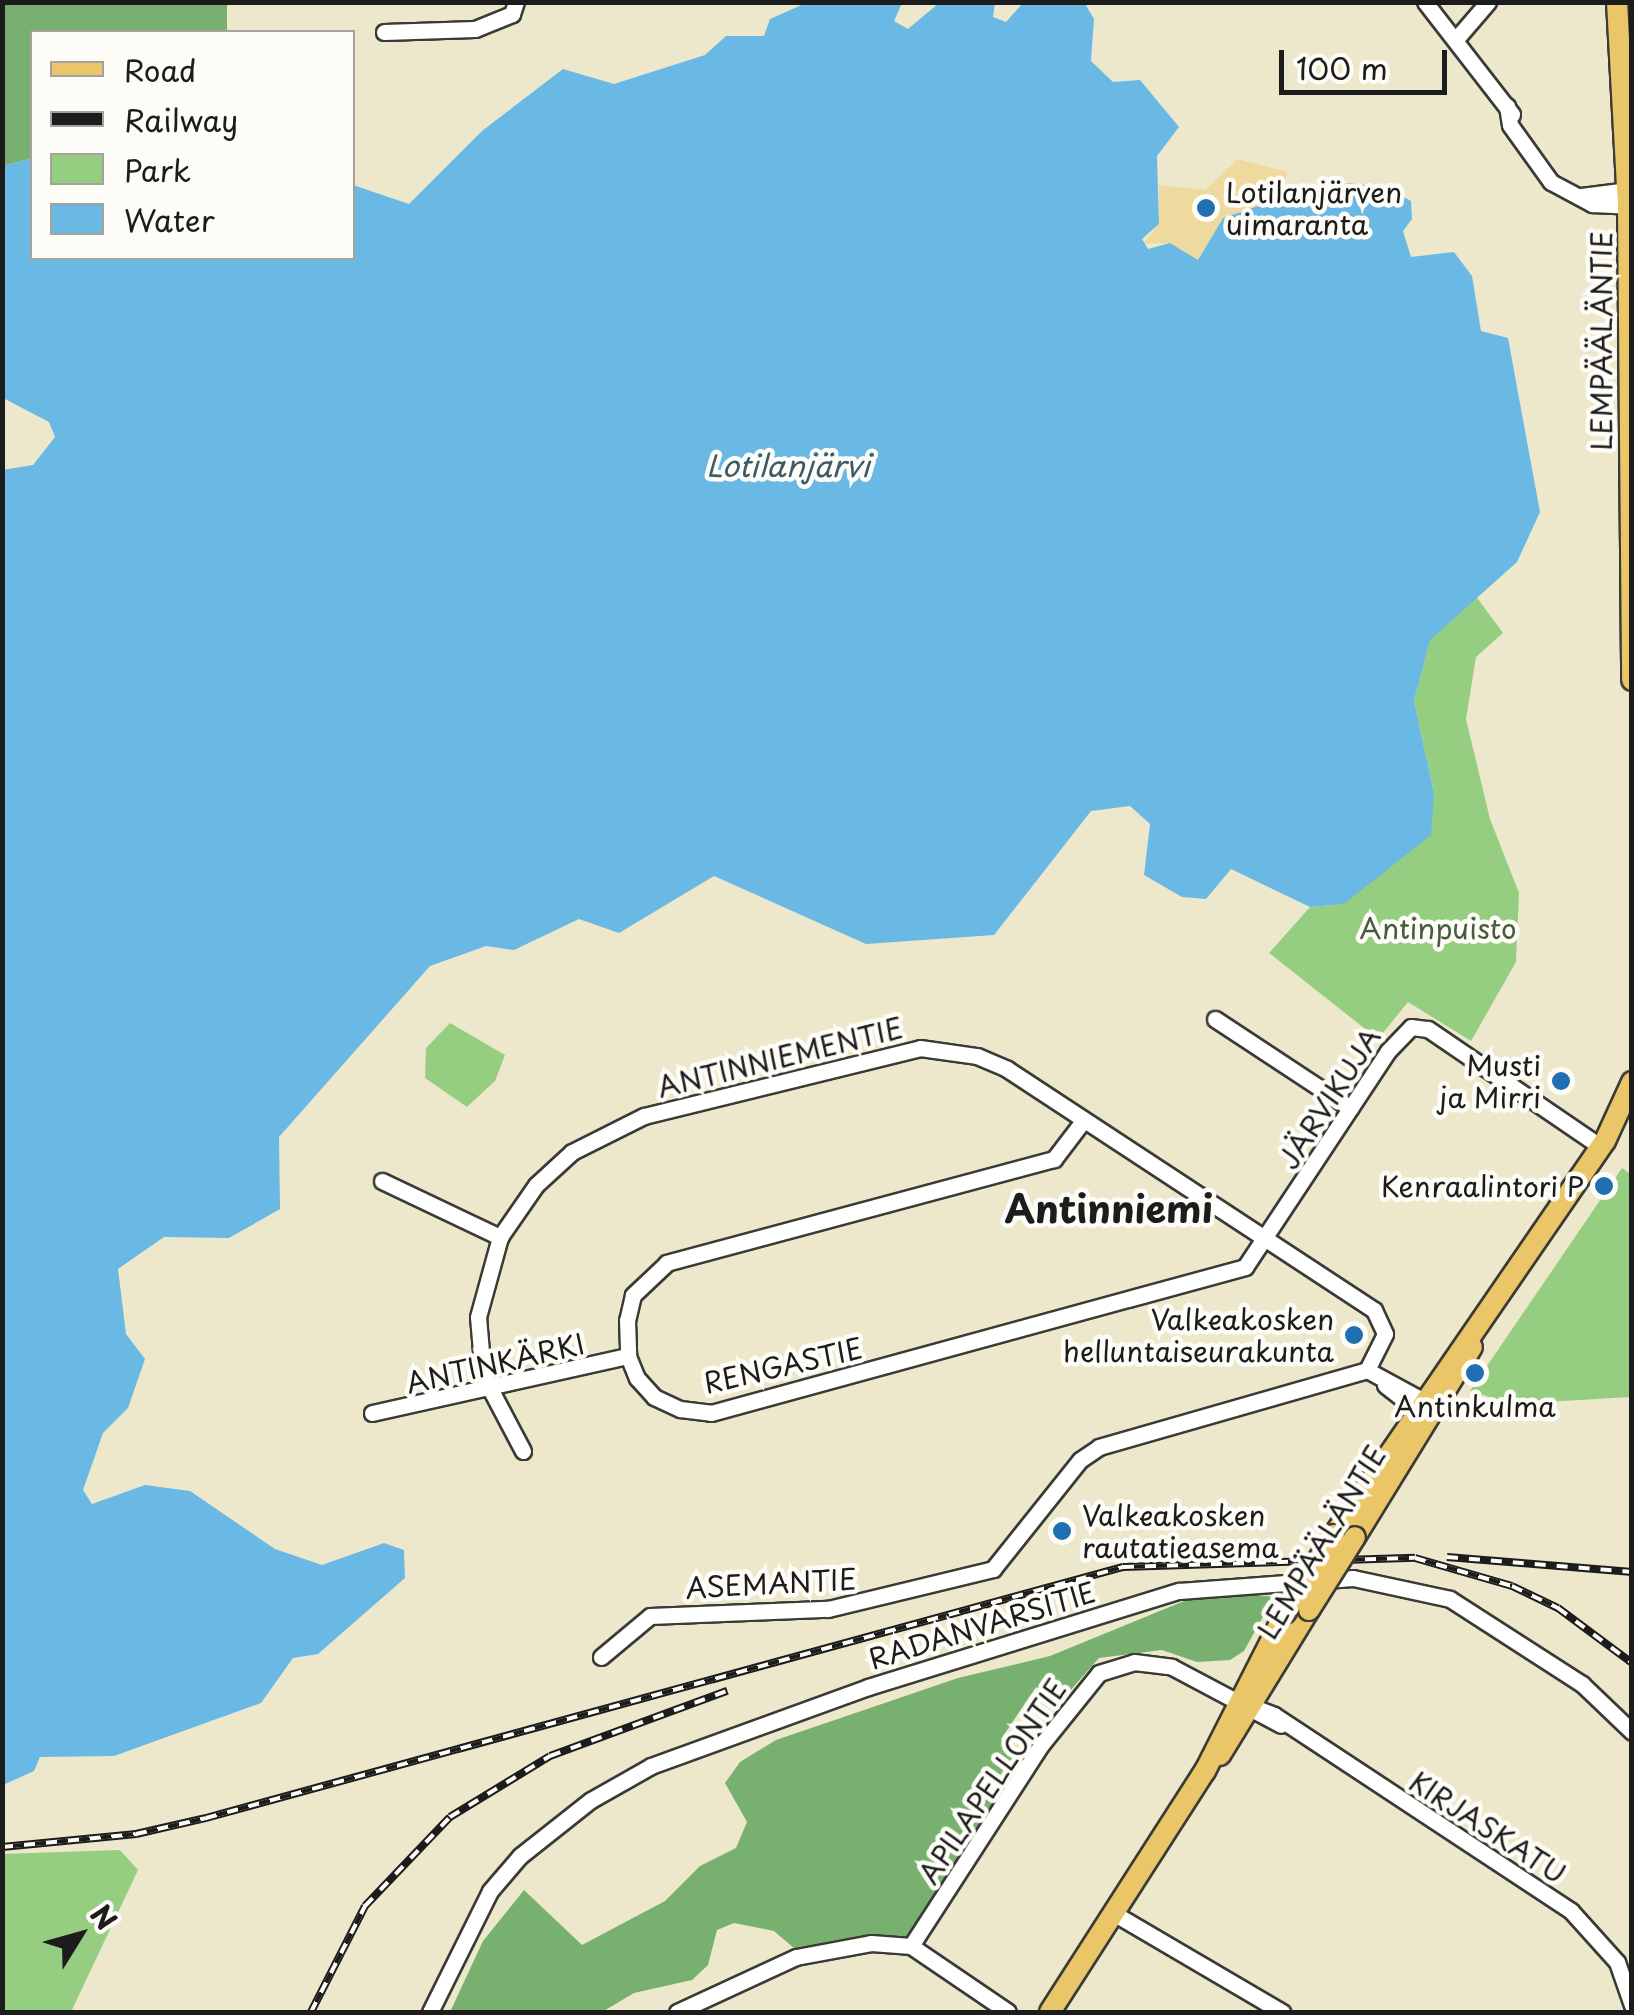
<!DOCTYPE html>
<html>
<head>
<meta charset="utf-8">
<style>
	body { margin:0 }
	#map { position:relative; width:1634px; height:2015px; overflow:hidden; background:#ede8cc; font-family:"Playpen Sans",sans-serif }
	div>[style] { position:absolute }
	.green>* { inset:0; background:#96ce81 }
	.forest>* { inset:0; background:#78b16f }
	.sand>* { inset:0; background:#eeda9e }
	.water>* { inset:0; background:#69b9e4 }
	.roads { filter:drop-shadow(2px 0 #3b3b36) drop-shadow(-2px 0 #3b3b36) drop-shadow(0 2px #3b3b36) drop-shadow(0 -2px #3b3b36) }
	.minor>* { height:15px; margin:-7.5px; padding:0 7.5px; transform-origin:7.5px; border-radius:7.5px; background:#fff }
	.major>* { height:20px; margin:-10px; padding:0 10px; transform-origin:10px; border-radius:10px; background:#ebc669 }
	.rail>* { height:8px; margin-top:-4px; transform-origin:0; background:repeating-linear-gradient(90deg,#fdfcf7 0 11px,#1c1c1c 0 22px); box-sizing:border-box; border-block:2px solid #1c1c1c }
	.bridges { filter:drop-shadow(2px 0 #3b3b36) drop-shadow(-2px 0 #3b3b36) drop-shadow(0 2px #3b3b36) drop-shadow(0 -2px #3b3b36) }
	.major-bridge>* { height:20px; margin:-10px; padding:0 10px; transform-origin:10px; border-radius:10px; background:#ebc669 }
	.dots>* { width:28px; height:28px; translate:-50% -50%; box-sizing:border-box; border:5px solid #fdfcf7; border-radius:50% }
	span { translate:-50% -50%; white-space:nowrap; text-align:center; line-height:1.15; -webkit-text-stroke:9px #fdfcf7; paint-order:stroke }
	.poi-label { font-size:28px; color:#1c1c1c }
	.left { translate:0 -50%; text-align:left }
	.right { translate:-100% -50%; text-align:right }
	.street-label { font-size:28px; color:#1c1c1c }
	.park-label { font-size:28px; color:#475a3f }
	.water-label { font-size:30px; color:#3b5b6c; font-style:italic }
	.district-label { font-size:38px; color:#1c1c1c; font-weight:700 }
	.frame { position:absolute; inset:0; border:5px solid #1c1c1c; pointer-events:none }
	.legend { position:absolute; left:30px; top:30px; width:325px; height:230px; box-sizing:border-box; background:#fdfcf7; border:2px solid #a3a29f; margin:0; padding:12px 18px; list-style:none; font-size:30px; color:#1c1c1c }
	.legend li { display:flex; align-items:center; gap:20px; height:50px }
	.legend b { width:50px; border:2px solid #a3a29f }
	.north { position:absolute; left:30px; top:1885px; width:100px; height:100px; -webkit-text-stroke:8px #fdfcf7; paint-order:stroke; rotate:53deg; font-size:28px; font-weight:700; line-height:40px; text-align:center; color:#1c1c1c }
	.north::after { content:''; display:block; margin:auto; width:35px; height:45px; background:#1c1c1c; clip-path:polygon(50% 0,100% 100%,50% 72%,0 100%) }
	.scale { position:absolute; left:1279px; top:50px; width:168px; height:45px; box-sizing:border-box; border:5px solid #1c1c1c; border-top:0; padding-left:12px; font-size:30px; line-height:35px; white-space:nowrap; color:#1c1c1c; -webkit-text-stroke:8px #fdfcf7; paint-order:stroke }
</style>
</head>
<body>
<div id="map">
	<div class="green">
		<i style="clip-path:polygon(1475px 595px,1503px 633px,1476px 657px,1466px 719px,1490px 819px,1519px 893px,1516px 962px,1471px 1041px,1408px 1002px,1378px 1039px,1269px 953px,1310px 907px,1344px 904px,1434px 793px,1414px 701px,1430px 639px)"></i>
		<i style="clip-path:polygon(450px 1023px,505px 1055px,495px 1081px,467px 1107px,425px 1078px,426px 1048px)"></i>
		<i style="clip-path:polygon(1622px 1168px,1632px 1175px,1631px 1397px,1513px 1404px,1470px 1391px)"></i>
		<i style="clip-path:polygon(120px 1850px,138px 1870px,71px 2012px,3px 2011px,3px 1854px)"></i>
	</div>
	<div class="forest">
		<i style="clip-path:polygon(3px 3px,227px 3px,227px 32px,32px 32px,32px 158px,3px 166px)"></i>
		<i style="clip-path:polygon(1235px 1592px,1274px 1597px,1244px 1651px,1230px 1660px,1197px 1662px,1162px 1650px,1099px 1658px,1061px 1701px,1036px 1687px,1001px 1739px,1025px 1756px,907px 1939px,801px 1954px,774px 1931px,734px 1923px,717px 1930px,708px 1965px,692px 1980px,634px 1993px,602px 2012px,450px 2012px,483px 1941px,524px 1890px,582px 1945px,665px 1901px,700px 1866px,736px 1848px,747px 1822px,725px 1783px,740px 1762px,776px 1740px,958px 1678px,1050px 1656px,1194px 1597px)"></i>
	</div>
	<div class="sand">
		<i style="clip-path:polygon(1238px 159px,1287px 172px,1282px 198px,1223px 218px,1198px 260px,1170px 243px,1143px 244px,1159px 224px,1159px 185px,1205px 190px)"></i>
	</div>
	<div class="water">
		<i style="clip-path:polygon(1084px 2px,1094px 19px,1091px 61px,1113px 82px,1140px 80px,1179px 127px,1157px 156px,1159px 224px,1142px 239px,1148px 249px,1170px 243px,1198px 260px,1223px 218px,1309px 189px,1350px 183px,1388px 188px,1411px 201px,1412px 219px,1403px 231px,1411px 257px,1454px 252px,1472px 276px,1481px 331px,1508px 338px,1540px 512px,1517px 562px,1430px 640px,1414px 701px,1434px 793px,1431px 835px,1344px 904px,1310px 907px,1231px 869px,1206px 899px,1182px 897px,1144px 875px,1150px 824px,1130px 806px,1091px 811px,994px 935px,866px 944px,714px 876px,619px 933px,579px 919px,514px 950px,486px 946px,430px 966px,279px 1137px,280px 1209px,229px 1238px,164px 1237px,118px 1269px,126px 1334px,145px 1359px,128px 1408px,103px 1433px,83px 1490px,92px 1504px,145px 1485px,190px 1491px,275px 1549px,322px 1565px,384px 1543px,404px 1550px,405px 1578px,318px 1654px,293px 1658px,261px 1703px,114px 1756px,40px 1757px,34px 1771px,3px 1785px,2px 470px,33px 465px,55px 437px,49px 422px,3px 398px,3px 166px,32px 158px,32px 258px,352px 258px,353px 185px,409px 204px,482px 131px,563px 69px,614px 84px,705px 55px,726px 36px,764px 36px,770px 19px,806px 3px,902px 3px,894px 21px,908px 29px,939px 3px,995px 3px,993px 17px,1006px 22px,1023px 3px)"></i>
	</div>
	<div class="roads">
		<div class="minor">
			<i style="left:1425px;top:2px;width:142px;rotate:52.2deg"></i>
			<i style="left:384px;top:32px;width:91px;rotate:-1.9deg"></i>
			<i style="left:475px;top:29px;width:40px;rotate:-22deg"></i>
			<i style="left:512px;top:14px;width:13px;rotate:-72deg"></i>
			<i style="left:1457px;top:38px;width:48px;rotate:-49.3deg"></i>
			<i style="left:1507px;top:106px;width:19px;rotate:81deg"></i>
			<i style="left:1510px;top:125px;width:70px;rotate:54.3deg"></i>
			<i style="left:1551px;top:182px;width:47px;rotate:28.2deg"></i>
			<i style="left:1592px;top:204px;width:36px;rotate:3deg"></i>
			<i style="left:1581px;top:196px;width:46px;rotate:-7.4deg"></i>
			<i style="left:1215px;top:1019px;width:162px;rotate:33.4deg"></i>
			<i style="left:1083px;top:1121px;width:48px;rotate:127.3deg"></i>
			<i style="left:1054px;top:1159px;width:401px;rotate:165deg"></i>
			<i style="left:667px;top:1263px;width:47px;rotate:136.7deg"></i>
			<i style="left:633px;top:1295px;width:26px;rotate:103deg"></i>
			<i style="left:627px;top:1320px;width:36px;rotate:88deg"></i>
			<i style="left:628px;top:1356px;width:24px;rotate:68deg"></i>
			<i style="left:637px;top:1378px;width:25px;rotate:48deg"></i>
			<i style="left:654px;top:1397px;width:29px;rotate:25deg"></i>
			<i style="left:680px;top:1409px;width:31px;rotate:7deg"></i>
			<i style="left:711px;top:1413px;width:554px;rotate:-15.29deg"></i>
			<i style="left:1245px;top:1267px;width:259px;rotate:-56.5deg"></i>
			<i style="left:1388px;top:1051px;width:33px;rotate:-46deg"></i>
			<i style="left:1411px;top:1027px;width:17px;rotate:7deg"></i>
			<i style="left:1428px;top:1029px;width:209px;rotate:34.3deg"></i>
			<i style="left:382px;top:1181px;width:131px;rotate:25.4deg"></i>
			<i style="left:1367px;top:1370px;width:75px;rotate:28.6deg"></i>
			<i style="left:1385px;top:1385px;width:39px;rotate:38deg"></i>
			<i style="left:372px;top:1413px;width:262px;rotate:-12.6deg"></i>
			<i style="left:523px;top:1451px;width:86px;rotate:-117.8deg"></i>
			<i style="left:483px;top:1375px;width:58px;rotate:-94.9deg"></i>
			<i style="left:478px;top:1317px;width:83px;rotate:-74.6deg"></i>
			<i style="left:500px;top:1237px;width:63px;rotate:-55.3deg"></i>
			<i style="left:536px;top:1185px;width:49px;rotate:-42.5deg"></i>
			<i style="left:572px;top:1152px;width:80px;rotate:-26.6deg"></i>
			<i style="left:644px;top:1116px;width:284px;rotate:-13.8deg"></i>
			<i style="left:920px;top:1048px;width:58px;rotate:8deg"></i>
			<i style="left:977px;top:1056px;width:33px;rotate:23deg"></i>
			<i style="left:1007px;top:1069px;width:439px;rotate:33.3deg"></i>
			<i style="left:1374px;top:1310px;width:26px;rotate:65deg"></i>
			<i style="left:1385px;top:1334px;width:40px;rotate:116.6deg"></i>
			<i style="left:601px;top:1657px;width:64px;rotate:-39.9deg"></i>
			<i style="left:650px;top:1616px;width:178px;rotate:-2.3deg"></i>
			<i style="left:828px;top:1609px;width:170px;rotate:-13.6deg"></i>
			<i style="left:993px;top:1569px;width:139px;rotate:-51.4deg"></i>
			<i style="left:1080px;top:1460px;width:23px;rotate:-34deg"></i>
			<i style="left:1099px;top:1447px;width:279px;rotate:-16deg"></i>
			<i style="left:1243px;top:1703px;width:33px;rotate:21deg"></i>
			<i style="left:1274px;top:1715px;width:356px;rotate:33.4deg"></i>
			<i style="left:1571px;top:1911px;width:69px;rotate:48deg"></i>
			<i style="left:1617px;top:1962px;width:46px;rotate:70.8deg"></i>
			<i style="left:1115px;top:1914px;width:194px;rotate:30.4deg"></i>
			<i style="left:911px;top:1946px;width:239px;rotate:-57.1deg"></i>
			<i style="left:1041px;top:1745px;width:92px;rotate:-51.1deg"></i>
			<i style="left:1099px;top:1673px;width:37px;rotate:-17deg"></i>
			<i style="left:1134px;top:1662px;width:38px;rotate:7deg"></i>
			<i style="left:1172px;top:1667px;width:123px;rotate:28deg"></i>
			<i style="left:430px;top:2012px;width:135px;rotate:-63.6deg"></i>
			<i style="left:490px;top:1891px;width:46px;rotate:-49.4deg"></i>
			<i style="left:520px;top:1856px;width:90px;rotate:-38.3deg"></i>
			<i style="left:591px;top:1800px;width:69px;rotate:-29.5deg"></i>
			<i style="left:651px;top:1766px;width:231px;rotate:-20deg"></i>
			<i style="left:868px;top:1687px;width:325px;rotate:-17.2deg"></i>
			<i style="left:1179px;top:1591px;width:174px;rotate:-4.3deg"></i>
			<i style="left:1353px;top:1578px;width:99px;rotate:12.2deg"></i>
			<i style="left:1450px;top:1599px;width:157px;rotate:32.8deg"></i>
			<i style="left:1582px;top:1684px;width:69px;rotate:43.8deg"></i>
			<i style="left:677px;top:2012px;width:131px;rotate:-24.8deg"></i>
			<i style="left:796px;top:1957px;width:76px;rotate:-10.6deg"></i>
			<i style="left:871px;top:1943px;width:40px;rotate:4.3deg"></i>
			<i style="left:911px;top:1946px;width:117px;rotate:34.2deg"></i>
		</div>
		<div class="major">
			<i style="left:1617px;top:2px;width:204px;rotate:86.9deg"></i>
			<i style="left:1628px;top:206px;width:474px;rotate:89.5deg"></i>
			<i style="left:1334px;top:1535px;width:478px;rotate:-55.5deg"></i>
			<i style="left:1605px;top:1141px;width:65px;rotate:-65.4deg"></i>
			<i style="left:1355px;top:1537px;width:223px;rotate:-58.4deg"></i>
			<i style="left:1220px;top:1755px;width:170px;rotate:-58.5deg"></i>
			<i style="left:1050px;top:2012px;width:287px;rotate:-57.3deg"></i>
			<i style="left:1205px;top:1771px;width:177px;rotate:-63.1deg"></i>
		</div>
	</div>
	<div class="rail">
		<i style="left:1447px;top:1557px;width:186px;rotate:4.6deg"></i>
		<i style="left:2px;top:1847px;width:135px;rotate:-5.5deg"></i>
		<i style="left:136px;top:1834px;width:72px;rotate:-12.9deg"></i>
		<i style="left:206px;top:1818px;width:951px;rotate:-15.31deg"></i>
		<i style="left:1123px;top:1567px;width:292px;rotate:-1.8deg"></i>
		<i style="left:1415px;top:1558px;width:101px;rotate:16.1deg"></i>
		<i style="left:1512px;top:1586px;width:51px;rotate:25.6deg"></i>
		<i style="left:1558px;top:1608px;width:92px;rotate:36.6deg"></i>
		<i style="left:311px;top:2012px;width:119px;rotate:-63deg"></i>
		<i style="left:365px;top:1906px;width:123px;rotate:-46.3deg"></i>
		<i style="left:450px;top:1817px;width:117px;rotate:-31.4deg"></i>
		<i style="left:550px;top:1756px;width:189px;rotate:-20.2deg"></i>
	</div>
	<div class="bridges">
		<div class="major-bridge">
			<i style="left:1309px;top:1610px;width:86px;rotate:-57.8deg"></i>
			<i style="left:1285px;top:1613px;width:92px;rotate:-57.9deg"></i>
		</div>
	</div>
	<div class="dots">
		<i style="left:1206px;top:208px;background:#1f6fb2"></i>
		<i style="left:1561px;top:1081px;background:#1f6fb2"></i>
		<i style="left:1604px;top:1186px;background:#1f6fb2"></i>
		<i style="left:1354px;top:1335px;background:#1f6fb2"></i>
		<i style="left:1475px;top:1373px;background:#1f6fb2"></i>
		<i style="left:1062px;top:1531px;background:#1f6fb2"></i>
	</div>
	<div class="poi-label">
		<span class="left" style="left:1226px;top:208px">Lotilanjärven<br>uimaranta</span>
		<span class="right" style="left:1541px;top:1081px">Musti<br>ja Mirri</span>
		<span class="right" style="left:1584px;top:1186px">Kenraalintori P</span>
		<span class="right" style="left:1334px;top:1335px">Valkeakosken<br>helluntaiseurakunta</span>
		<span style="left:1475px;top:1406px">Antinkulma</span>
		<span class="left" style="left:1082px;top:1531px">Valkeakosken<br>rautatieasema</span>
	</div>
	<div class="street-label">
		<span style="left:1601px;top:341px;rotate:-90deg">LEMPÄÄLÄNTIE</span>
		<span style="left:780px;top:1057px;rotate:-14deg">ANTINNIEMENTIE</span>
		<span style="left:1329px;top:1098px;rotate:-57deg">JÄRVIKUJA</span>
		<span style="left:495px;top:1363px;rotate:-13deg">ANTINKÄRKI</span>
		<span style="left:783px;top:1365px;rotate:-13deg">RENGASTIE</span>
		<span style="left:1321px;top:1542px;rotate:-59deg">LEMPÄÄLÄNTIE</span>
		<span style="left:771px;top:1583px;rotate:-3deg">ASEMANTIE</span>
		<span style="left:982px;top:1625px;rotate:-17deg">RADANVARSITIE</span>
		<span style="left:992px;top:1781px;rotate:-56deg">APILAPELLONTIE</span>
		<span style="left:1488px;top:1827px;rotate:33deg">KIRJASKATU</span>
	</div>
	<div class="park-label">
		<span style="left:1438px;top:928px">Antinpuisto</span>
	</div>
	<div class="water-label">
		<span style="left:788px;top:465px">Lotilanjärvi</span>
	</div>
	<div class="district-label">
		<span style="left:1109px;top:1208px">Antinniemi</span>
	</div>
	<div class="frame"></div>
	<ul class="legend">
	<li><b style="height:12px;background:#ebc669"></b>Road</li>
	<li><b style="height:12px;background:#1c1c1c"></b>Railway</li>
	<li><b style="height:28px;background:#96ce81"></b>Park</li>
	<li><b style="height:28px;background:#69b9e4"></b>Water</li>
	</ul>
	<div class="north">N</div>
	<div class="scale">100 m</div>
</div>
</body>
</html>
